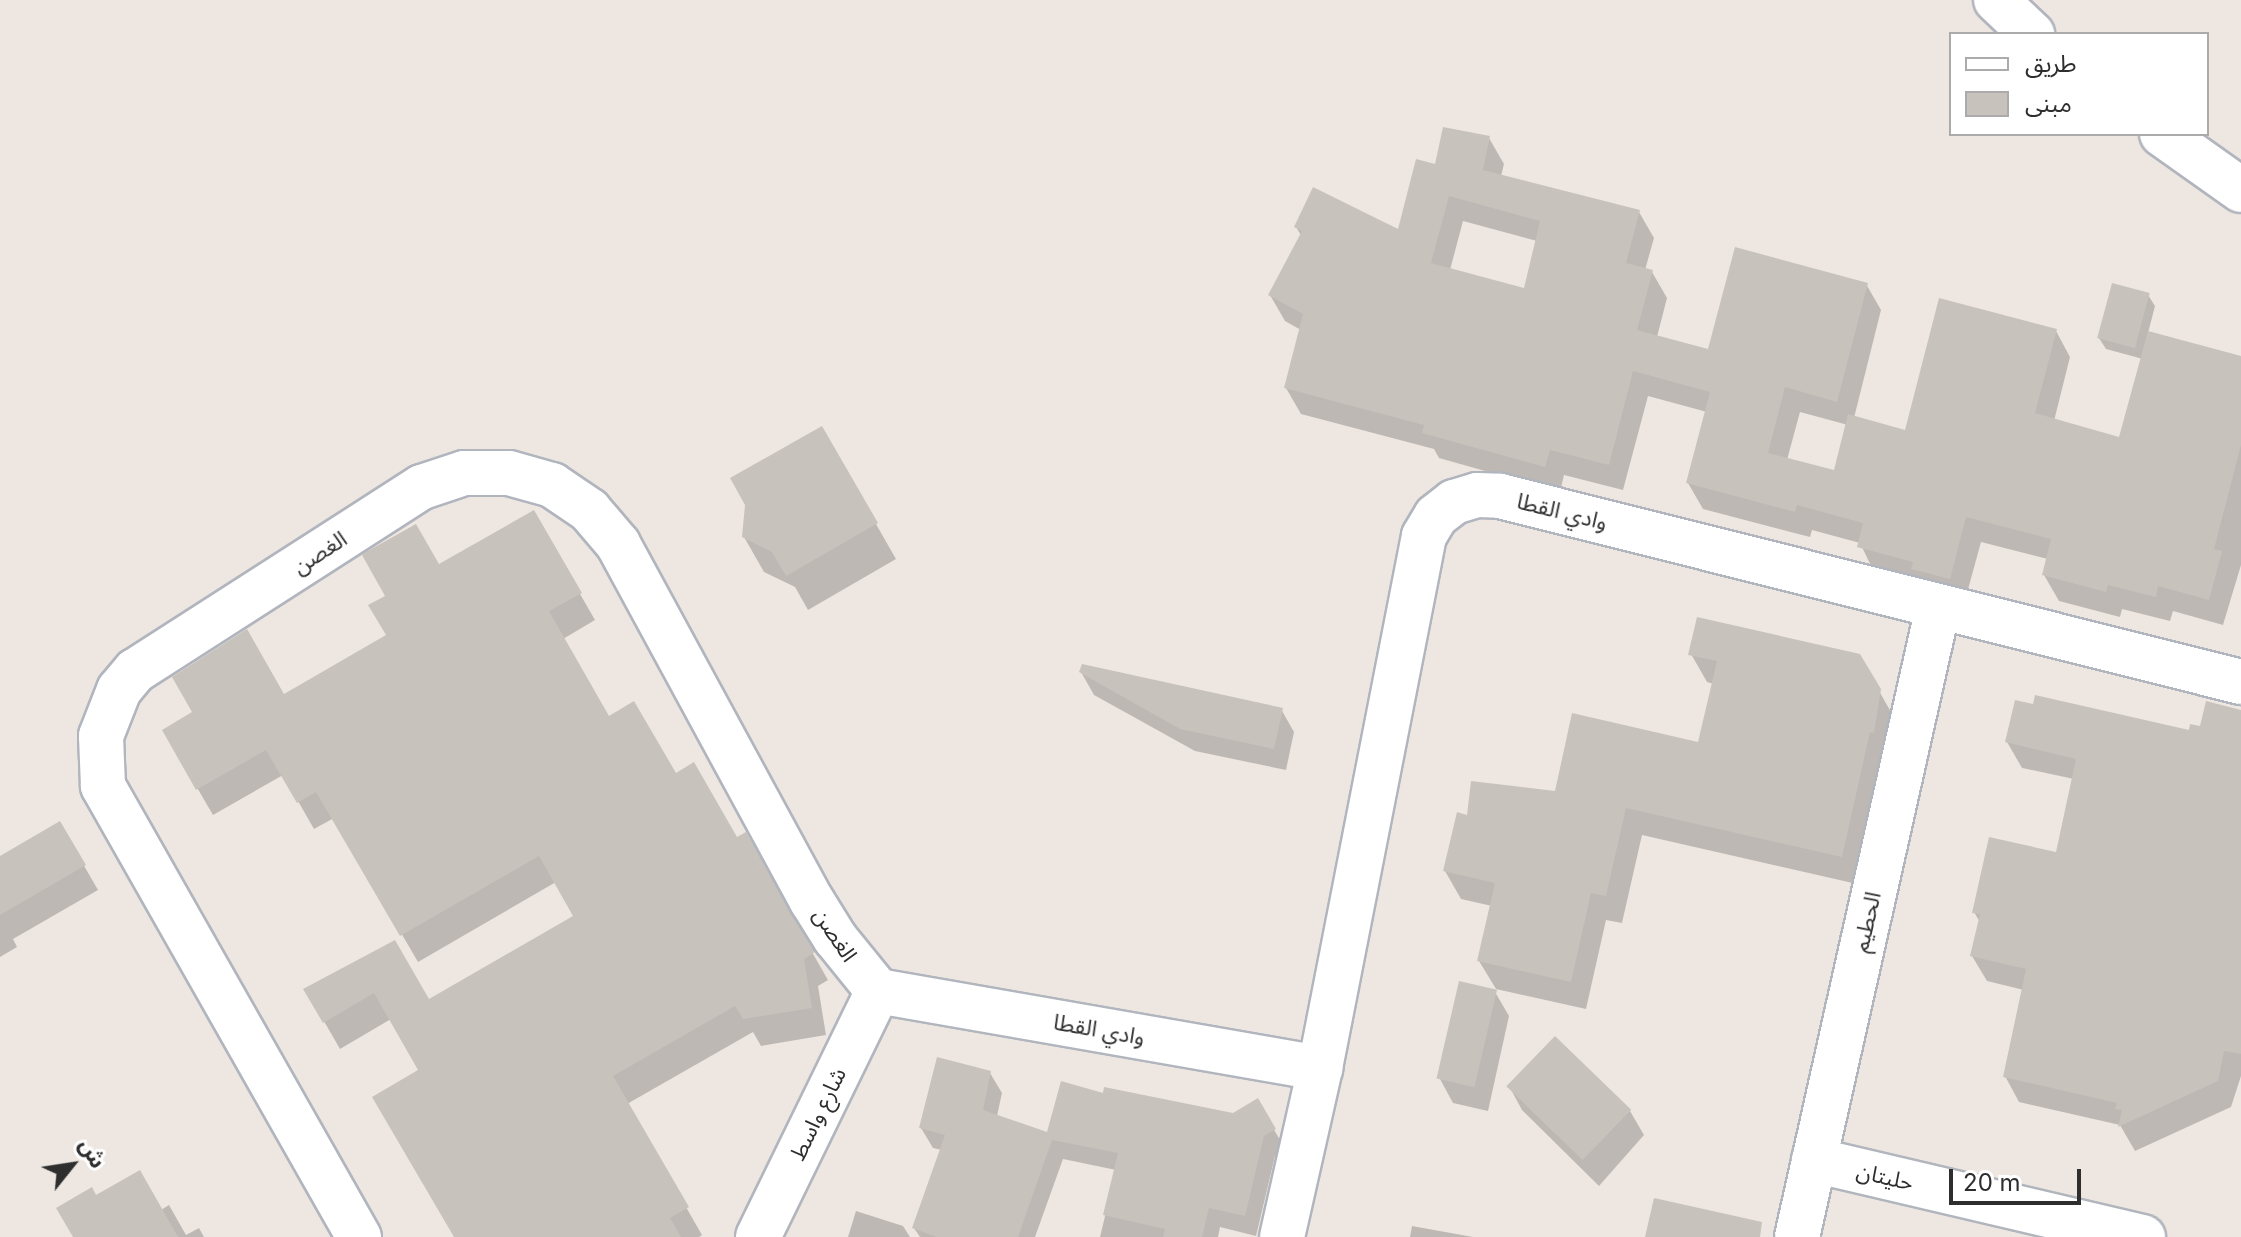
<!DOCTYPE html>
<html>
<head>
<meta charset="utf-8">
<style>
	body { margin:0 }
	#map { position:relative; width:2241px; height:1237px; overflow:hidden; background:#eee7e1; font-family:Inter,"Noto Sans Arabic",sans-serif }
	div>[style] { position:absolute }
	.shadow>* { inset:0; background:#0003 }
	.building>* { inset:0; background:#c7c2bc; transform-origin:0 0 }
	.roads { filter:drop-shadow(2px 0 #b1b5bd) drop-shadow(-2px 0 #b1b5bd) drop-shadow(0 2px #b1b5bd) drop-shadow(0 -2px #b1b5bd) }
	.minor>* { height:44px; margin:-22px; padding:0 22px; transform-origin:22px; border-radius:22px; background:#fff }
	span { translate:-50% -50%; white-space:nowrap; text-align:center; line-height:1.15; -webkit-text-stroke:6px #fff; paint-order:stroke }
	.street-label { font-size:22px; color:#2e2e2e }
	.legend { position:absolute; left:1949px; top:32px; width:260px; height:104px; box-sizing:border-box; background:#fff; border:2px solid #ababab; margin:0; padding:10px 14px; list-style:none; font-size:24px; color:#2e2e2e }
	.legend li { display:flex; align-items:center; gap:16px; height:40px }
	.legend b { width:40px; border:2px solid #ababab }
	.north { position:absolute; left:32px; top:1125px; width:80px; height:80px; -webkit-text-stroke:6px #fff; paint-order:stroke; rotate:60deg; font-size:22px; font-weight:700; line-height:32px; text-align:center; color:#2e2e2e }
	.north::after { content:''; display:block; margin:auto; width:28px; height:36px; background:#2e2e2e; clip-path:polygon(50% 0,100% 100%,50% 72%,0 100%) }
	.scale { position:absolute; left:1949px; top:1169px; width:132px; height:36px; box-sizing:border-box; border:4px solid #2e2e2e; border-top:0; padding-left:10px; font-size:24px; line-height:28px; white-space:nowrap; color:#2e2e2e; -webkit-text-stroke:6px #fff; paint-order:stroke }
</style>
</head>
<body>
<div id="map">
	<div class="shadow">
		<i style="clip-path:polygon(evenodd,1489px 138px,1504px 164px,1501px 176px,1639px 212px,1654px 238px,1645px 270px,1652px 272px,1667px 298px,1657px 337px,1709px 352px,1866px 284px,1881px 310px,1854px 418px,1907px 433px,2056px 331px,2070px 357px,2054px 421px,2120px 440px,2143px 359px,2106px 349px,2099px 338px,2148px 295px,2155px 306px,2148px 333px,2241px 358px,2241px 565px,2223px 625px,2173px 611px,2170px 621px,2122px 609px,2120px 617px,2059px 601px,2044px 575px,2048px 559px,1981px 542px,1964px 604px,1874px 572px,1860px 543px,1812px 530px,1810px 537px,1703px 509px,1688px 483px,1707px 412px,1648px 396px,1623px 490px,1564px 475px,1560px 492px,1439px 458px,1434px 449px,1301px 414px,1286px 388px,1301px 330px,1285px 321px,1270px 295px,1302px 237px,1296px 227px,1400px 232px,1437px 167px,1489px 138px,1463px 221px,1537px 241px,1525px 291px,1450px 270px,1463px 221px,1489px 138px,1800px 412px,1848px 425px,1835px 473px,1787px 460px,1800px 412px)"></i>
		<i style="clip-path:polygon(821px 428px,896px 559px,808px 610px,795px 587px,764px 572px,744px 537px,747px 505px)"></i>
		<i style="clip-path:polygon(533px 512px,595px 620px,563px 639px,609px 718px,675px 776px,737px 840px,745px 835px,828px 980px,818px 986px,826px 1035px,761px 1046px,753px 1032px,627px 1104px,702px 1235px,699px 1237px,456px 1237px,421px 1071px,391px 1019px,340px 1049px,306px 990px,395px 943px,428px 1002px,576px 916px,556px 882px,418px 962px,334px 818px,314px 829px,283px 775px,213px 815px,164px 731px,284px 697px,388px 636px,438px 567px)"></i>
		<i style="clip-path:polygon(1691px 654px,1859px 656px,1895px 719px,1857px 884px,1642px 835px,1622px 923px,1606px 920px,1586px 1009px,1496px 989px,1479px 961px,1492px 906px,1461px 899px,1445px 871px,1469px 817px,1556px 793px,1700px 745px,1714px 684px,1707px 682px)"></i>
		<i style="clip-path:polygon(1081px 672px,1281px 709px,1294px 732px,1286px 770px,1195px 751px,1094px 695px)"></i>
		<i style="clip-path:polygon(2241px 712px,2241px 1076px,2231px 1107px,2135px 1151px,2120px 1125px,2019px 1102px,2005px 1076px,2024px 990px,1987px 981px,1972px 956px,1980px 922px,1974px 912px,2057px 855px,2074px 779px,2022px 768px,2007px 742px,2190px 732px)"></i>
		<i style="clip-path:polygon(60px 824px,98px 890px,13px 939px,17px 947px,0 957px,0 858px)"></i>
		<i style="clip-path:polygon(1495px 992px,1509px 1016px,1488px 1111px,1453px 1103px,1440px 1079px)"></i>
		<i style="clip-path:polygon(990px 1073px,1002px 1093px,997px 1116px,1048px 1134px,1104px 1095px,1233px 1115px,1257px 1101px,1286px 1150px,1275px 1156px,1256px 1236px,1220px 1227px,1218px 1237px,1100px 1237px,1116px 1170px,1063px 1159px,1035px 1237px,920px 1237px,914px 1228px,942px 1150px,933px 1148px,921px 1128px)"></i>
		<i style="clip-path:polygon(1509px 1086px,1630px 1111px,1644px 1135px,1599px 1186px,1522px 1110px)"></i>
		<i style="clip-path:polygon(96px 1198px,161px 1210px,169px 1205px,186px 1235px,199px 1228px,204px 1237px,75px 1237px)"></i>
		<i style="clip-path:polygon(856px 1211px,903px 1226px,910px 1237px,848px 1237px)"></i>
		<i style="clip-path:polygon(1412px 1226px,1473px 1237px,1410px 1237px)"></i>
	</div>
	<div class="building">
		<i style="clip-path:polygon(evenodd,1443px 127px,1490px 136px,1483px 170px,1640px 210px,1626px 263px,1653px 270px,1637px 330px,1708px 349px,1735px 247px,1868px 283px,1837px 402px,1785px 387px,1768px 453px,1834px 470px,1848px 414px,1905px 430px,1939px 298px,2057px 329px,2035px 413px,2119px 437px,2148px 331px,2241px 356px,2241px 445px,2214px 549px,2222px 551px,2209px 600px,2158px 586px,2156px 597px,2108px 585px,2106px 592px,2042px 575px,2051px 539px,1966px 517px,1950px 579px,1911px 569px,1913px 562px,1857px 547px,1863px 523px,1797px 505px,1795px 512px,1686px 483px,1710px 392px,1633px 371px,1609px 465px,1550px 450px,1545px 467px,1422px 433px,1424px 425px,1284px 388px,1303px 314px,1268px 295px,1302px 231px,1294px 227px,1313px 187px,1398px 229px,1416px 159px,1435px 164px,1443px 127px,1449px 196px,1540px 221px,1524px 288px,1431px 263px,1449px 196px)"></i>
		<i style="left:2112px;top:283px;width:39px;height:57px;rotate:15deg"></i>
		<i style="clip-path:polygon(822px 426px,878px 523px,786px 576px,772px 552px,742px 537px,745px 505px,730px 478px)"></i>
		<i style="clip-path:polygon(534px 510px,582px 593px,549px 611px,609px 716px,634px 701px,676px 773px,694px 762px,737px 837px,746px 832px,815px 952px,804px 959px,812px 1008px,743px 1019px,735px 1006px,613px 1076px,689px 1207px,670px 1218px,681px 1237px,454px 1237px,372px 1097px,418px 1070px,374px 993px,323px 1023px,303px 989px,395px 940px,429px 999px,573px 916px,539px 856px,400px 936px,316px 792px,297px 803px,266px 750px,196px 790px,162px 730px,192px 712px,172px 677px,247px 629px,284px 694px,386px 635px,368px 605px,385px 596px,362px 555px,366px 552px,416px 524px,439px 564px)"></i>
		<i style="clip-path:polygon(1697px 617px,1860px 654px,1881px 689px,1874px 733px,1870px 732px,1842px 857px,1626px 808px,1606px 896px,1591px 893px,1571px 982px,1477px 961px,1495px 883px,1443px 871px,1457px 812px,1467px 815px,1471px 781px,1555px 791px,1572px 713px,1698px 742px,1717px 661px,1688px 655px)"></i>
		<i style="clip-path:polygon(1082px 664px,1283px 708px,1274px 749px,1180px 729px,1079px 672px)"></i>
		<i style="clip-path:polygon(2035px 695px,2189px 730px,2190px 724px,2200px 726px,2206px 701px,2241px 710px,2241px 1054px,2224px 1051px,2218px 1081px,2118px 1127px,2122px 1110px,2115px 1109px,2117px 1103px,2003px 1077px,2026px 969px,1970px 956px,1980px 914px,1972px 913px,1989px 837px,2056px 852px,2076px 759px,2005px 742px,2015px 700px,2033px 704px)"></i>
		<i style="clip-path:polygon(60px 821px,86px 865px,0 915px,0 856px)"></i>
		<i style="left:1459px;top:981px;width:39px;height:100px;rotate:13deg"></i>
		<i style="left:1555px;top:1036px;width:106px;height:70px;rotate:44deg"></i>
		<i style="clip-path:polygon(937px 1057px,991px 1071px,983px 1110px,1047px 1132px,1061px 1081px,1103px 1093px,1104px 1087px,1233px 1113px,1258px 1098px,1276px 1129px,1264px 1136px,1245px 1216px,1209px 1208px,1202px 1237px,1163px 1237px,1165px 1229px,1103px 1215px,1118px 1153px,1052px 1140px,1018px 1237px,937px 1237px,912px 1228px,945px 1135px,919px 1128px)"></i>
		<i style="clip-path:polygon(140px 1170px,178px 1237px,73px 1237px,56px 1208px,92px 1187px,96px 1195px)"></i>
		<i style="clip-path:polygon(1654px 1198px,1762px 1222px,1760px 1237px,1645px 1237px)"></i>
	</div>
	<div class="roads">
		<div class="minor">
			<i style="left:1996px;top:0;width:50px;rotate:43.4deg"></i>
			<i style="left:2162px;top:134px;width:97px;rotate:35.3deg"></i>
			<i style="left:878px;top:991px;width:449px;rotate:9.9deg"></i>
			<i style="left:1814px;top:1160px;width:338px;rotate:13.2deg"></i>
			<i style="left:359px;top:1237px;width:519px;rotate:-119.58deg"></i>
			<i style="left:103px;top:786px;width:50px;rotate:-92.3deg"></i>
			<i style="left:101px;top:736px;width:49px;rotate:-68.6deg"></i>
			<i style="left:119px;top:690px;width:25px;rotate:-50deg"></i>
			<i style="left:135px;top:671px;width:341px;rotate:-32.7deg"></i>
			<i style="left:422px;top:487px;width:44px;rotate:-18.4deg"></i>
			<i style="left:464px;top:473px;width:45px"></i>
			<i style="left:509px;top:473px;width:45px;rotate:15.6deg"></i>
			<i style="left:552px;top:485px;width:45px;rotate:34deg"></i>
			<i style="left:589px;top:510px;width:45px;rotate:49.5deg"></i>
			<i style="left:618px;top:544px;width:406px;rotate:61.5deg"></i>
			<i style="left:812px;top:901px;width:44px;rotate:58.1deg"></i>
			<i style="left:835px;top:938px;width:68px;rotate:50.9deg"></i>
			<i style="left:758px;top:1237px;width:274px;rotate:-64deg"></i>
			<i style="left:1282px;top:1237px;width:173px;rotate:-77.3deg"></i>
			<i style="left:1320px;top:1068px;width:542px;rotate:-78.94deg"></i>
			<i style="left:1424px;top:536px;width:23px;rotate:-59deg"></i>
			<i style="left:1436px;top:516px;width:23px;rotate:-38deg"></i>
			<i style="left:1454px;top:502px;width:24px;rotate:-17deg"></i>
			<i style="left:1477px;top:495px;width:23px;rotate:2deg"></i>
			<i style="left:1500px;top:496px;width:764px;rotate:14.09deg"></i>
			<i style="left:1797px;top:1237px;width:646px;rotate:-77.38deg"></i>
		</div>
	</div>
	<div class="street-label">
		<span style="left:1562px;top:512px;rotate:14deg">وادي القطا</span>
		<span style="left:320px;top:553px;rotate:-33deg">الغصن</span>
		<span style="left:1867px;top:922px;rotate:-77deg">الحطيم</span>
		<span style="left:835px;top:935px;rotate:56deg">الغصن</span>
		<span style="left:1099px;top:1030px;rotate:10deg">وادي القطا</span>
		<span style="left:818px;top:1114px;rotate:-64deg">شارع واسط</span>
		<span style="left:1885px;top:1177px;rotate:13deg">حليتان</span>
	</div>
	<ul class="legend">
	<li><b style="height:10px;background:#fff"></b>طريق</li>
	<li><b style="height:22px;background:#c7c2bc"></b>مبنى</li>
	</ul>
	<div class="north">ش</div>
	<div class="scale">20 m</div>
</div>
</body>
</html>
